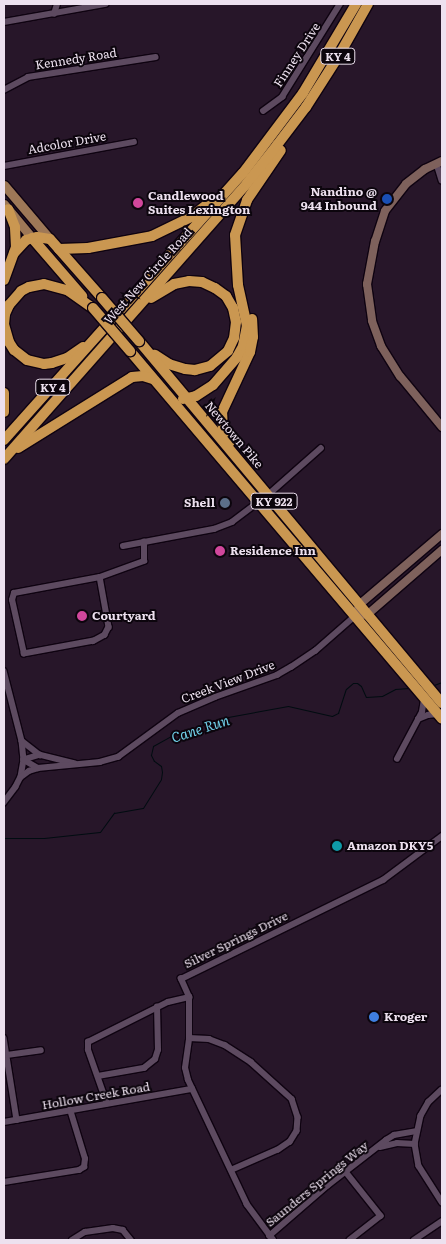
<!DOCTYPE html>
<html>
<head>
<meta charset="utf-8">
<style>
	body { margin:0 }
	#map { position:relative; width:446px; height:1244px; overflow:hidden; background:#271629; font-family:Literata,serif }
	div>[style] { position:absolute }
	.stream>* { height:1px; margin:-0.5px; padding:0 0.5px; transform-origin:0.5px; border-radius:0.5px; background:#000c11 }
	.roads { filter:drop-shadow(1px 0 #0f0311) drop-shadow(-1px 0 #0f0311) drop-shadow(0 1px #0f0311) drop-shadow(0 -1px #0f0311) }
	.street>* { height:5.5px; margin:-2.75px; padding:0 2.75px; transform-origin:2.75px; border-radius:2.75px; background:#5d4a60 }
	.secondary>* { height:8px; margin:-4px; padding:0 4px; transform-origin:4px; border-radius:4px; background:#7e615c }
	.primary>* { height:9px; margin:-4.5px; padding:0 4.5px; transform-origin:4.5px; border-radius:4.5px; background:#9e7857 }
	.highway>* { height:10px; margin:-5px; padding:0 5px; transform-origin:5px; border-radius:5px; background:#ca9751 }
	.bridges { filter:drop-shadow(1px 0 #0f0311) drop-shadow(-1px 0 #0f0311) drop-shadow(0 1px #0f0311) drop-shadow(0 -1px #0f0311) }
	.highway-bridge>* { height:10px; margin:-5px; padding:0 5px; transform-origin:5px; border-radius:5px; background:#ca9751 }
	.dots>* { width:14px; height:14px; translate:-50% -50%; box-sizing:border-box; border:2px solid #0c050d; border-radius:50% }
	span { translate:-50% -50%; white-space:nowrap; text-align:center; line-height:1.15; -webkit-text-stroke:4px #0c050d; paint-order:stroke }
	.shield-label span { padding:1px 4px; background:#0c050d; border:1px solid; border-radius:4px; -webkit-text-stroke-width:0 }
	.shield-label { font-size:11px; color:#ede1ef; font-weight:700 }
	.street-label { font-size:12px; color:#ede1ef }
	.poi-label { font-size:12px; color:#ede1ef; font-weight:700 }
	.right { translate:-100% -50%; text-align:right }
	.left { translate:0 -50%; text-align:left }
	.water-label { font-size:14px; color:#70cfe7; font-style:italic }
	.frame { position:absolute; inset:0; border:5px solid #ede1ef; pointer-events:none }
</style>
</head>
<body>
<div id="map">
	<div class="stream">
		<i style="left:434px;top:685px;width:9px;rotate:-21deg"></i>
		<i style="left:4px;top:838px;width:40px"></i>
		<i style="left:44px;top:838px;width:56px;rotate:-6.1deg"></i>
		<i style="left:100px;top:832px;width:24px;rotate:-54deg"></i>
		<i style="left:114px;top:813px;width:29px;rotate:-10deg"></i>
		<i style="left:143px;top:808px;width:34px;rotate:-58deg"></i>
		<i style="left:161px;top:779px;width:7px;rotate:-82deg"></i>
		<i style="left:162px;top:772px;width:6px;rotate:-99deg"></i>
		<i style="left:161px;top:766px;width:9px;rotate:-144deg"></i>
		<i style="left:154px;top:761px;width:7px;rotate:-117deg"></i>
		<i style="left:151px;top:755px;width:9px;rotate:-77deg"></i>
		<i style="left:153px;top:746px;width:25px;rotate:-29deg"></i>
		<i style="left:175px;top:734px;width:56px;rotate:-17.8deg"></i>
		<i style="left:228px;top:717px;width:61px;rotate:-10.4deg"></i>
		<i style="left:288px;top:706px;width:45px;rotate:12.8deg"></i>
		<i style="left:332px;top:716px;width:7px;rotate:-27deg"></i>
		<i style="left:338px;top:713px;width:25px;rotate:-72deg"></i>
		<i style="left:346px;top:689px;width:9px;rotate:-41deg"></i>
		<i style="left:353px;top:683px;width:4px"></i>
		<i style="left:357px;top:683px;width:5px;rotate:37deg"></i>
		<i style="left:361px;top:686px;width:12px;rotate:66deg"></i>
		<i style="left:366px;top:697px;width:16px;rotate:-4deg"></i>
		<i style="left:382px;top:696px;width:15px;rotate:-28deg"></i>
		<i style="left:395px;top:689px;width:14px;rotate:-4deg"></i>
	</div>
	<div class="roads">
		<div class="street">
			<i style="left:54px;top:14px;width:10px;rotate:-73deg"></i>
			<i style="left:4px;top:22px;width:103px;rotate:-10.1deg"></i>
			<i style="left:4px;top:90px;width:27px;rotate:-28deg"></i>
			<i style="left:28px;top:77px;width:129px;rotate:-8.9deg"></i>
			<i style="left:263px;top:111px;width:24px;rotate:-36deg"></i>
			<i style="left:282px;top:97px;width:110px;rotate:-58.1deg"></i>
			<i style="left:437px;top:164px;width:17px;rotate:73deg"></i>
			<i style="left:4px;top:166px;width:132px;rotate:-10.5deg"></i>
			<i style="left:123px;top:546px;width:93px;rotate:-10.6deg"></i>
			<i style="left:214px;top:529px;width:19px;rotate:-21deg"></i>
			<i style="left:232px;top:522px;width:46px;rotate:-37.1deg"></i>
			<i style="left:269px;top:494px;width:69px;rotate:-41.5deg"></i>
			<i style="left:100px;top:577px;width:51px;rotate:79.8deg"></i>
			<i style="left:109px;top:627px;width:9px;rotate:117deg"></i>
			<i style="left:105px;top:635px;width:13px;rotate:151deg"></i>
			<i style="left:94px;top:641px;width:71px;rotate:169.5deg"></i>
			<i style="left:24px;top:654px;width:55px;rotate:-102.5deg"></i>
			<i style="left:12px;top:600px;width:7px;rotate:-74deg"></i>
			<i style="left:14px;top:593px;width:87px;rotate:-10.5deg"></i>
			<i style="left:100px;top:577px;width:47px;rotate:-20deg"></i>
			<i style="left:144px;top:561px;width:19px;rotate:-90deg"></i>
			<i style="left:4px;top:671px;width:72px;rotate:75.6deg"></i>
			<i style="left:22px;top:741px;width:19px;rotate:84deg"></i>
			<i style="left:24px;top:760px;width:17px;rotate:100deg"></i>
			<i style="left:21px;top:777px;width:11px;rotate:117deg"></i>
			<i style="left:16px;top:787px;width:20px;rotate:127deg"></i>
			<i style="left:418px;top:719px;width:11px;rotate:-22deg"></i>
			<i style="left:428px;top:715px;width:9px;rotate:-6deg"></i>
			<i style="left:22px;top:741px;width:23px;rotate:38deg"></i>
			<i style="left:397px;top:759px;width:53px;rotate:-62deg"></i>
			<i style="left:422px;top:712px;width:13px;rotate:-81deg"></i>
			<i style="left:75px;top:764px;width:36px;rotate:-166deg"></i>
			<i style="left:40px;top:755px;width:17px;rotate:163deg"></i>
			<i style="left:24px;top:760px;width:16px;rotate:30deg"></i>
			<i style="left:38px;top:768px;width:62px;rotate:-5.5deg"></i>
			<i style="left:100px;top:762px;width:19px;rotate:-16deg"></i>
			<i style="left:118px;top:757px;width:74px;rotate:-36.3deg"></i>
			<i style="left:178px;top:713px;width:40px;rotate:-23.4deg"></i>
			<i style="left:215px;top:697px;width:66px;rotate:-19.5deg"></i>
			<i style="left:277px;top:675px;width:16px;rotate:-30deg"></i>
			<i style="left:291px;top:667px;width:29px;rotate:-34deg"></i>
			<i style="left:315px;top:651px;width:53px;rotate:-41.2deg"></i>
			<i style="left:21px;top:777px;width:10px;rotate:-37deg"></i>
			<i style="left:29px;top:771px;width:9px;rotate:-18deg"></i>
			<i style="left:4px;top:1038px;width:83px;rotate:81deg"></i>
			<i style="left:189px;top:1038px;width:20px;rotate:3deg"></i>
			<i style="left:209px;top:1039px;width:17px;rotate:21deg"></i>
			<i style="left:225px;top:1045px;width:31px;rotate:33deg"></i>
			<i style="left:251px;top:1062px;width:55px;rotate:42.1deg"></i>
			<i style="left:292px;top:1099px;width:19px;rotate:72deg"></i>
			<i style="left:298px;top:1117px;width:14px;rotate:94deg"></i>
			<i style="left:297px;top:1131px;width:13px;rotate:122deg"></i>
			<i style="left:290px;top:1142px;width:14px;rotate:146deg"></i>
			<i style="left:278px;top:1150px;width:50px;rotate:156.5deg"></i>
			<i style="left:7px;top:1055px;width:34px;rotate:-8deg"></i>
			<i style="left:98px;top:1076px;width:47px;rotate:-9.9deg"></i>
			<i style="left:144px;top:1068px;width:14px;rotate:-39deg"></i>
			<i style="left:155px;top:1059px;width:9px;rotate:-72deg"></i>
			<i style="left:158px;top:1050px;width:43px;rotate:-91.3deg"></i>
			<i style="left:442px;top:1090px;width:18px;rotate:137deg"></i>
			<i style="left:429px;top:1102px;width:16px;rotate:120deg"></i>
			<i style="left:421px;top:1116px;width:29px;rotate:102deg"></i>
			<i style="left:415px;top:1144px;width:22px;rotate:80deg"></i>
			<i style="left:419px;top:1166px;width:43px;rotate:57.4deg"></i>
			<i style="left:107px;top:1104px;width:57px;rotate:-109.4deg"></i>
			<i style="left:88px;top:1050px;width:8px;rotate:-90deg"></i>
			<i style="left:88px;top:1042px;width:89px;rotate:-26.6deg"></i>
			<i style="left:168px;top:1002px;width:22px;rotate:-13deg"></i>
			<i style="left:4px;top:1122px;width:191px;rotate:-10deg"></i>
			<i style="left:380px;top:1147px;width:17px;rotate:-13deg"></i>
			<i style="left:397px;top:1143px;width:18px;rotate:3deg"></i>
			<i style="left:346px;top:1172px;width:56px;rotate:51.5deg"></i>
			<i style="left:381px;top:1216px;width:39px;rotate:142deg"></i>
			<i style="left:4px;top:1182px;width:76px;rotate:-9.1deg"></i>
			<i style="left:79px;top:1170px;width:6px;rotate:-31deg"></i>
			<i style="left:84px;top:1167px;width:8px;rotate:-83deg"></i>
			<i style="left:85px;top:1159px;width:51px;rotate:-107deg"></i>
			<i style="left:269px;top:1236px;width:77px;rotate:-40.8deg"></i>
			<i style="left:327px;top:1186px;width:75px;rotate:-37.9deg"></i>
			<i style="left:386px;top:1140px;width:9px;rotate:-32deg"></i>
			<i style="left:394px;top:1135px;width:22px;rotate:-10deg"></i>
			<i style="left:72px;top:1240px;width:15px;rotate:-32deg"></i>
			<i style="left:85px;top:1232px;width:28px;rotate:-8deg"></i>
			<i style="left:113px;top:1228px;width:10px;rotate:11deg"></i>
			<i style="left:123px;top:1230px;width:13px;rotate:51deg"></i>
			<i style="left:273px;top:1240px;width:44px;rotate:-126.6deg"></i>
			<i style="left:247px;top:1205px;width:138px;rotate:-115.3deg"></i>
			<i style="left:188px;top:1080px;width:12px;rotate:-104deg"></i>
			<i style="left:185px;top:1068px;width:30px;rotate:-82deg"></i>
			<i style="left:189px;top:1038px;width:41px;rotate:-90deg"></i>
			<i style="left:189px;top:997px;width:20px;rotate:-114deg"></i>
			<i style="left:181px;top:979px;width:225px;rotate:-26.1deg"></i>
			<i style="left:383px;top:880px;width:74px;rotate:-36.7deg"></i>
			<i style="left:414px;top:1240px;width:34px;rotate:-34deg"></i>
		</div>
		<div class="secondary">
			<i style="left:442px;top:161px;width:19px;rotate:155deg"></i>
			<i style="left:425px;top:169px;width:24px;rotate:142deg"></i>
			<i style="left:406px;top:184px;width:34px;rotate:128deg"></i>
			<i style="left:385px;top:211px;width:32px;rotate:108deg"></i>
			<i style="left:375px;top:241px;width:44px;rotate:100.5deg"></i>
			<i style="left:367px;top:284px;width:37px;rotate:82deg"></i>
			<i style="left:372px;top:321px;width:27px;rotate:70deg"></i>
			<i style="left:381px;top:346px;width:36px;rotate:58deg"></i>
			<i style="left:400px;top:376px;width:66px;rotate:50.5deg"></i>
			<i style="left:442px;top:534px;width:108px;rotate:139.5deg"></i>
			<i style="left:360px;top:604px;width:13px;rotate:113deg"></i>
			<i style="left:355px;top:616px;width:13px;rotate:-9deg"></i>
			<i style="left:368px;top:614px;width:98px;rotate:-40.9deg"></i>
		</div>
		<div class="primary">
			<i style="left:4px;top:185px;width:71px;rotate:49.6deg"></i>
			<i style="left:4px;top:204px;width:44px;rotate:50.5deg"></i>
		</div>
		<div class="highway">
			<i style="left:32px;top:238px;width:77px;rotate:49.2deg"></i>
			<i style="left:59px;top:249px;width:29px;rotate:-2deg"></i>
			<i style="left:88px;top:248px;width:65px;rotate:-10.6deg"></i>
			<i style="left:152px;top:236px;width:43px;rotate:-26deg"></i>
			<i style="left:191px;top:217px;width:29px;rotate:-38deg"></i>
			<i style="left:14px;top:253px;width:18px;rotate:-47deg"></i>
			<i style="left:26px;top:240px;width:11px;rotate:-15deg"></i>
			<i style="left:37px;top:237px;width:13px;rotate:9deg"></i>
			<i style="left:50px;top:239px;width:79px;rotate:48.6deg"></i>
			<i style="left:4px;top:280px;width:35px;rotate:-70deg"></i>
			<i style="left:16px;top:247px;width:20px;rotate:-93deg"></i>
			<i style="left:15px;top:227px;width:19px;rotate:-111deg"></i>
			<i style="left:151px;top:298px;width:27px;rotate:-31deg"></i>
			<i style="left:174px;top:284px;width:15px;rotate:-11deg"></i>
			<i style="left:189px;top:281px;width:13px;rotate:4deg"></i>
			<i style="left:202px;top:282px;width:14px;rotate:25deg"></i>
			<i style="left:215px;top:288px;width:14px;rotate:36deg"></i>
			<i style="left:226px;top:296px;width:14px;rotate:60deg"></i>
			<i style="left:233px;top:308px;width:14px;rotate:78deg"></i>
			<i style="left:236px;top:322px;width:16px;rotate:97deg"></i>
			<i style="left:234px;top:338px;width:14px;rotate:115deg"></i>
			<i style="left:228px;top:351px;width:23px;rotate:140deg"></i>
			<i style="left:210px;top:366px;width:16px;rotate:165deg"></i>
			<i style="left:195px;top:370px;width:10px;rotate:-174deg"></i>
			<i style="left:185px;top:369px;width:17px;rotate:-163deg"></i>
			<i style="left:169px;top:364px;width:17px;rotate:-147deg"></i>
			<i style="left:139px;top:341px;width:472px;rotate:50.1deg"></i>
			<i style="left:83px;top:347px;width:19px;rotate:145deg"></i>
			<i style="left:67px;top:358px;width:16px;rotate:162deg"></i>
			<i style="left:52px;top:363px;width:8px;rotate:173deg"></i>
			<i style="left:44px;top:364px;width:17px;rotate:-167deg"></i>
			<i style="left:27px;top:360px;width:16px;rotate:-142deg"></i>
			<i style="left:14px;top:350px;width:9px;rotate:-122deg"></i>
			<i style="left:9px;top:342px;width:19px;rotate:-106deg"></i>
			<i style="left:4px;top:324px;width:10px;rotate:-84deg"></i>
			<i style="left:5px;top:314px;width:10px;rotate:-66deg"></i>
			<i style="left:9px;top:305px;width:18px;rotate:-49deg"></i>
			<i style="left:21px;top:291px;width:9px;rotate:-27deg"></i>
			<i style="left:29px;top:287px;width:15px;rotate:-11deg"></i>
			<i style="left:44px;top:284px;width:24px;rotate:15deg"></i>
			<i style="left:67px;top:290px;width:32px;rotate:35deg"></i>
			<i style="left:130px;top:351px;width:482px;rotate:49.7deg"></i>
			<i style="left:4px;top:393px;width:19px;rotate:90deg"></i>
			<i style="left:183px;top:399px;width:13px;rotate:-13deg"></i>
			<i style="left:196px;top:396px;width:20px;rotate:-33deg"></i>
			<i style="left:213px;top:385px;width:37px;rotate:-49deg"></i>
			<i style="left:237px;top:357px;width:13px;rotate:-61deg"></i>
			<i style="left:243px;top:346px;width:20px;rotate:-79deg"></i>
			<i style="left:247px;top:326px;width:42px;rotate:-102.4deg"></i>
			<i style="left:238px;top:285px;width:50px;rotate:-93.4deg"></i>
			<i style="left:235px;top:235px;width:37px;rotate:-71deg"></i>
			<i style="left:247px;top:200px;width:60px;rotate:-55.8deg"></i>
			<i style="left:4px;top:440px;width:358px;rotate:-48.2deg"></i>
			<i style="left:243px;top:173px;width:100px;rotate:-53.1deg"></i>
			<i style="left:303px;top:93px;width:104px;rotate:-59.2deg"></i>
			<i style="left:230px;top:442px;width:14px;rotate:-120deg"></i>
			<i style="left:223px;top:430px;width:18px;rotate:-93deg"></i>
			<i style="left:222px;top:412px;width:66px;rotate:-65deg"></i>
			<i style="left:250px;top:352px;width:15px;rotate:-79deg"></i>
			<i style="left:253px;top:337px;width:18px;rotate:-93deg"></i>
			<i style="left:18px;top:448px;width:134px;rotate:-31.9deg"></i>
			<i style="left:132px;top:377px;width:11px;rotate:-5deg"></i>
			<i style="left:143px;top:376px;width:10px;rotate:17deg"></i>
			<i style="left:4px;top:459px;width:368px;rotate:-48.6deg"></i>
			<i style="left:247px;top:183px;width:48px;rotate:-51.7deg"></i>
			<i style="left:277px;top:145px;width:48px;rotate:-52.7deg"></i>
			<i style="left:306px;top:107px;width:59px;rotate:-57.4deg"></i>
			<i style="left:338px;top:57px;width:61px;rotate:-60.5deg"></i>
		</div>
	</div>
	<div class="bridges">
		<div class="highway-bridge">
			<i style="left:102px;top:298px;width:57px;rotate:49.3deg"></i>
			<i style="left:93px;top:308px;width:57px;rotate:49.3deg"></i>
		</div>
	</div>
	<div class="dots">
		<i style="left:387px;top:199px;background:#1a4fb4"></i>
		<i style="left:138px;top:203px;background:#d1479c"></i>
		<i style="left:225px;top:503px;background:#5c6f8a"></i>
		<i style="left:220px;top:551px;background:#d1479c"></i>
		<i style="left:82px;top:616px;background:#d1479c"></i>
		<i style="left:337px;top:846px;background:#0f9aa8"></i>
		<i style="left:374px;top:1017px;background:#3f7fe0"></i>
	</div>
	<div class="shield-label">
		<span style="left:338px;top:56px">KY 4</span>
		<span style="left:53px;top:387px">KY 4</span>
		<span style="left:274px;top:501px">KY 922</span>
	</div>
	<div class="street-label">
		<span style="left:297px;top:55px;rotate:-57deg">Finney Drive</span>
		<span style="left:76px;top:59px;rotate:-9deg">Kennedy Road</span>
		<span style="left:67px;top:143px;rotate:-10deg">Adcolor Drive</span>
		<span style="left:148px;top:276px;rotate:-48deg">West New Circle Road</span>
		<span style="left:234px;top:435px;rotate:50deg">Newtown Pike</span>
		<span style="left:228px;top:682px;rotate:-21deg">Creek View Drive</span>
		<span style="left:236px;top:940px;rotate:-26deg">Silver Springs Drive</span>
		<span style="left:96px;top:1096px;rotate:-10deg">Hollow Creek Road</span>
		<span style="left:317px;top:1184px;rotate:-39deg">Saunders Springs Way</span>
	</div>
	<div class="poi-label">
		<span class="right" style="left:377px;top:199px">Nandino @<br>944 Inbound</span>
		<span class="left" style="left:148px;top:203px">Candlewood<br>Suites Lexington</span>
		<span class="right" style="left:215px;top:503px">Shell</span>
		<span class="left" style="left:230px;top:551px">Residence Inn</span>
		<span class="left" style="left:92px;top:616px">Courtyard</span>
		<span class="left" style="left:347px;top:846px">Amazon DKY5</span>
		<span class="left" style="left:384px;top:1017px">Kroger</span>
	</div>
	<div class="water-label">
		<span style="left:200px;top:728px;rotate:-18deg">Cane Run</span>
	</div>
	<div class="frame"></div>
</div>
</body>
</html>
